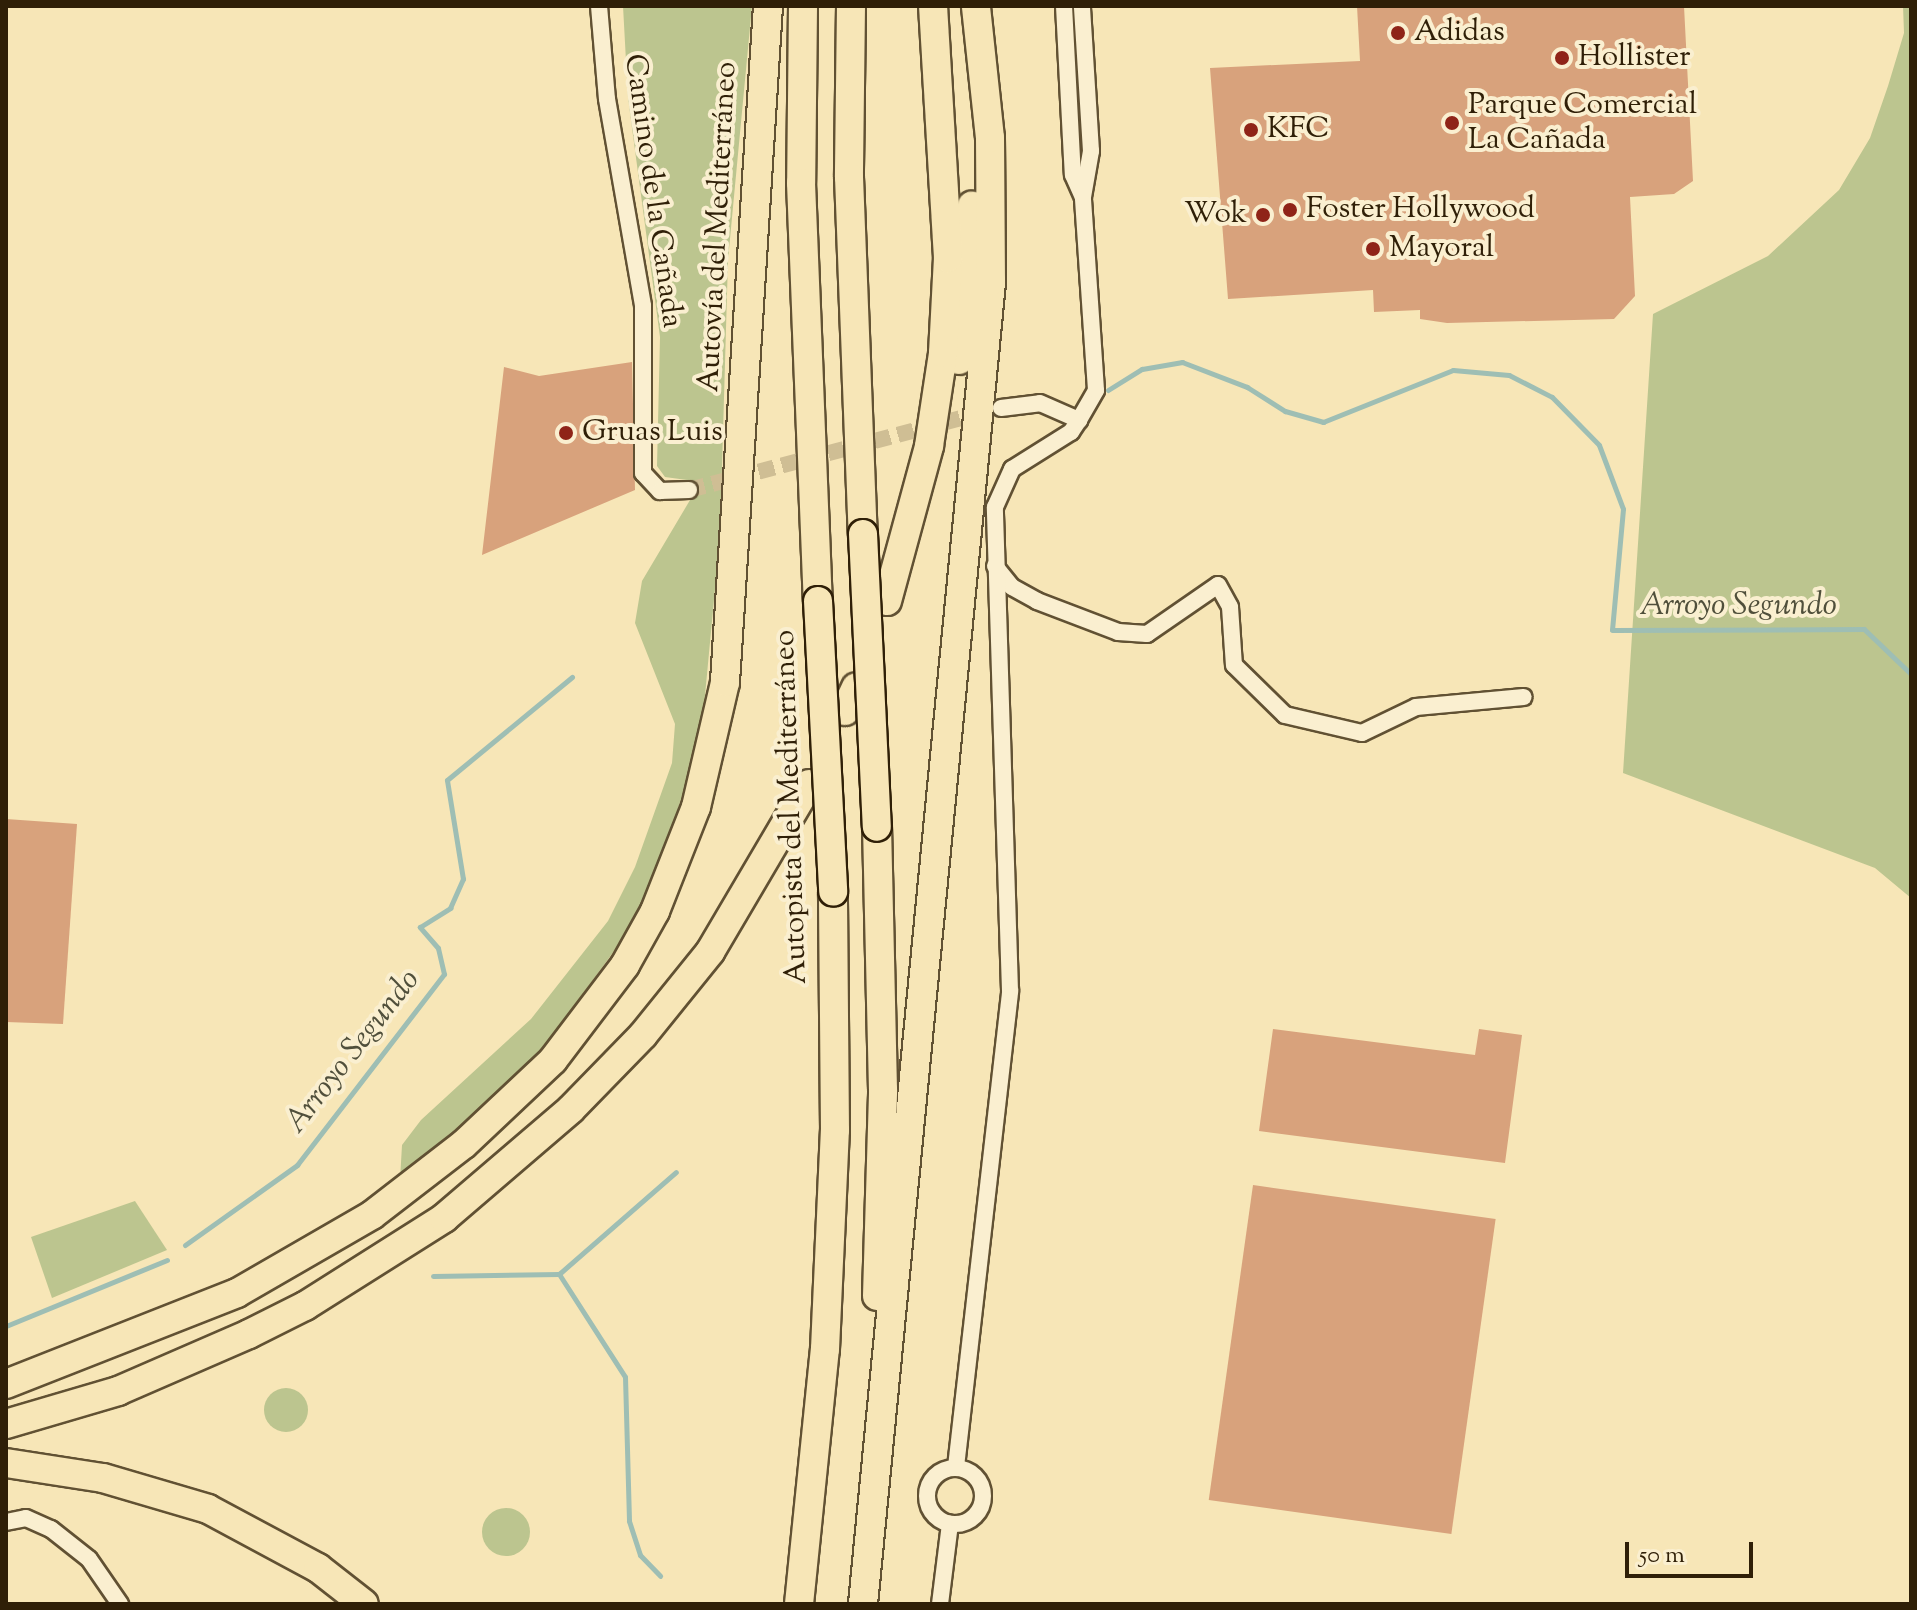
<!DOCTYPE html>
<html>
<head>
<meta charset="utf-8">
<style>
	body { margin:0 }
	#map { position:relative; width:1917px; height:1610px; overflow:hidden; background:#f7e6b7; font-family:"Sorts Mill Goudy",serif }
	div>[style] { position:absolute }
	.green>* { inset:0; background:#bcc58f }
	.round { border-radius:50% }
	.stream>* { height:5px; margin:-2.5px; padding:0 2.5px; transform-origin:2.5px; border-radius:2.5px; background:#9ebeb4 }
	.building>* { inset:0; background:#d8a27c; transform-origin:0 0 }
	.minor-tunnel>* { height:16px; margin-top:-8px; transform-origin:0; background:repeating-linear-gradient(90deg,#cfbe94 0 16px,transparent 0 24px) }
	.roads { filter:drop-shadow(2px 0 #615133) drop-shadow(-2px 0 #615133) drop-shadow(0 2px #615133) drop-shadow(0 -2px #615133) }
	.minor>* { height:16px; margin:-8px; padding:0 8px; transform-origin:8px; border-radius:8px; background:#faefd0 }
	.minor>.ring { margin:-8px; padding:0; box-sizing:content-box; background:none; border:16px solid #faefd0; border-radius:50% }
	.motorway>* { height:28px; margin:-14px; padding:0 14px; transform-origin:14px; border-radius:14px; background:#f7e6b7 }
	.bridges { filter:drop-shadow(2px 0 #2f1f07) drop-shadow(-2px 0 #2f1f07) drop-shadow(0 2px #2f1f07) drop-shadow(0 -2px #2f1f07) }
	.motorway-bridge>* { height:28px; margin:-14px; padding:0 14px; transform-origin:14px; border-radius:14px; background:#f7e6b7 }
	.dots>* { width:22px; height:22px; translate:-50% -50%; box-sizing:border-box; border:4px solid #faefd0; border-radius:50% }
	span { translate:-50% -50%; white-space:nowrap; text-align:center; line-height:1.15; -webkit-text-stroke:8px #faefd0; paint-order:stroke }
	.poi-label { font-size:30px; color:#2f1f07 }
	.left { translate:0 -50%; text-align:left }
	.right { translate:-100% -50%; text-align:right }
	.street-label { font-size:30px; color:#2f1f07 }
	.water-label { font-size:32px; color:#504f3b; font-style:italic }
	.frame { position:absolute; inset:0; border:8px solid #2f1f07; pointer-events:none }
	.scale { position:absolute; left:1625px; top:1542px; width:128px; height:36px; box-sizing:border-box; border:4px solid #2f1f07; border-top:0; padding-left:10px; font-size:24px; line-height:28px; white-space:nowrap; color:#2f1f07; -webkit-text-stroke:6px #faefd0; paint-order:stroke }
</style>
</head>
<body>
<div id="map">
	<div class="green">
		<i style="clip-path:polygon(623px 6px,752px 6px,728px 260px,720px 536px,701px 738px,654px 882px,620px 943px,540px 1052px,439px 1152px,400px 1180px,402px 1145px,421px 1120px,531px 1019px,608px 921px,635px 867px,672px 763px,675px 724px,635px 623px,642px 581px,693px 495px,687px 480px,665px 477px,657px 466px,660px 337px,628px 98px)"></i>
		<i style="clip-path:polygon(1903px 6px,1911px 6px,1911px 898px,1875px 868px,1623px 773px,1653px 314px,1768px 256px,1839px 190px,1870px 138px,1888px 86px,1904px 33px)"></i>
		<i style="clip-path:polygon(135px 1201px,167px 1250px,52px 1298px,31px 1237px)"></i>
		<i class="round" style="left:264px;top:1388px;width:44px;height:44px"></i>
		<i class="round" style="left:482px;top:1508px;width:48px;height:48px"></i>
	</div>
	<div class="stream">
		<i style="left:1108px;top:390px;width:40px;rotate:-32deg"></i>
		<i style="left:1142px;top:369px;width:41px;rotate:-9.9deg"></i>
		<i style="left:1182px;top:362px;width:70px;rotate:21deg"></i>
		<i style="left:1247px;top:387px;width:45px;rotate:32.3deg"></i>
		<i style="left:1285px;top:411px;width:40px;rotate:16deg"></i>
		<i style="left:1323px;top:422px;width:140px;rotate:-21.8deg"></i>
		<i style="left:1453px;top:370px;width:56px;rotate:5.1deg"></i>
		<i style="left:1509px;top:375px;width:48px;rotate:27.1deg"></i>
		<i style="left:1552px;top:397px;width:67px;rotate:45.6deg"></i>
		<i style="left:1599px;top:445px;width:68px;rotate:69.4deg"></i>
		<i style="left:1623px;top:509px;width:121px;rotate:95.2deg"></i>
		<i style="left:1612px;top:630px;width:252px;rotate:-0.2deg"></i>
		<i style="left:1864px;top:629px;width:65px;rotate:43.8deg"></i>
		<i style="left:185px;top:1245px;width:138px;rotate:-35.5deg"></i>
		<i style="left:297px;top:1165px;width:241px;rotate:-52.4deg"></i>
		<i style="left:444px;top:974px;width:27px;rotate:-103deg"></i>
		<i style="left:438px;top:948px;width:28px;rotate:-131deg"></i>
		<i style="left:420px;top:927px;width:36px;rotate:-32deg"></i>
		<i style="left:450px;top:908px;width:32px;rotate:-66deg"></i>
		<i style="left:463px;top:879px;width:100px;rotate:-99.2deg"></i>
		<i style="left:447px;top:780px;width:162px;rotate:-39.5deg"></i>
		<i style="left:559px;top:1274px;width:155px;rotate:-41.1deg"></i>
		<i style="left:433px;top:1276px;width:126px;rotate:-0.9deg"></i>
		<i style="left:559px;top:1274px;width:122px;rotate:57.3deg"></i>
		<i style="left:625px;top:1377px;width:144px;rotate:88.4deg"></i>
		<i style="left:629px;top:1521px;width:36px;rotate:72deg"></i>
		<i style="left:640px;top:1555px;width:29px;rotate:46deg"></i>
		<i style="left:6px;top:1326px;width:174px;rotate:-22.3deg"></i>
	</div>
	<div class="building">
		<i style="clip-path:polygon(1357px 6px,1684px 6px,1693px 181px,1674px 194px,1630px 197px,1635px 296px,1614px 319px,1447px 323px,1420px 319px,1420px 310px,1374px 312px,1373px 290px,1228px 299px,1210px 68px,1360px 61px)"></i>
		<i style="clip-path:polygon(632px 362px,635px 490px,482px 555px,504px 367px,539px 376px)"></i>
		<i style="clip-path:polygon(6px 819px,77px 824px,63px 1024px,6px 1022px)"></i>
		<i style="clip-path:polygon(1273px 1029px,1475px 1055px,1479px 1029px,1522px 1035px,1505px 1163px,1259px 1131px)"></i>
		<i style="left:1253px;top:1185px;width:245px;height:318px;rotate:8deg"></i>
	</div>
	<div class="minor-tunnel">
		<i style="left:689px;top:490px;width:306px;rotate:-14.8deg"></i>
	</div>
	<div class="roads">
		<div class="minor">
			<i style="left:599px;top:6px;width:93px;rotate:85.1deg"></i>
			<i style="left:607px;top:99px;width:210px;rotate:80.1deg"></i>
			<i style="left:643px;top:306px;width:167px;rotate:90deg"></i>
			<i style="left:643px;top:473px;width:25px;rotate:47deg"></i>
			<i style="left:660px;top:491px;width:29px;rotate:-2deg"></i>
			<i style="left:1064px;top:6px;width:169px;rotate:87deg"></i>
			<i style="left:1073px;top:175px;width:24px;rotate:66deg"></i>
			<i style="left:1001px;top:408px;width:39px;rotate:-7deg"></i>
			<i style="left:1040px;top:403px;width:43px;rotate:23.6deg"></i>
			<i style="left:1079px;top:420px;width:34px;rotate:-60deg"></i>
			<i style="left:1096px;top:390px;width:193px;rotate:-93.9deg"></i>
			<i style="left:1083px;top:197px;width:47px;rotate:-80.1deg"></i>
			<i style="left:1091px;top:151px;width:145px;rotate:-93.6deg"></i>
			<i style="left:995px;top:566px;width:27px;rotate:51deg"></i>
			<i style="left:1012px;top:587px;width:29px;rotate:29deg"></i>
			<i style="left:1037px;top:601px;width:87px;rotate:20.9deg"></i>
			<i style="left:1118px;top:632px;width:29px;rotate:4deg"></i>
			<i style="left:1147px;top:634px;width:86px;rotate:-34.6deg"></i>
			<i style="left:1218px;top:585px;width:25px;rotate:61deg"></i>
			<i style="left:1230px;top:607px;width:58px;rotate:86.1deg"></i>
			<i style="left:1234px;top:665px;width:71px;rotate:44.4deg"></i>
			<i style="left:1285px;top:715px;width:79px;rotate:13.2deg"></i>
			<i style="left:1362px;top:733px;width:60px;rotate:-25.7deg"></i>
			<i style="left:1416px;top:707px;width:108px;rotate:-5.3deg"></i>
			<i style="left:956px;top:1467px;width:479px;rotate:-83.5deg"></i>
			<i style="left:1010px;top:991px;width:484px;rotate:-91.8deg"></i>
			<i style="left:995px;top:507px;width:42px;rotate:-65.9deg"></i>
			<i style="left:1012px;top:469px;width:70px;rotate:-32.1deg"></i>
			<i style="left:1071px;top:432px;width:14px;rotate:-56deg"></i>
			<i class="ring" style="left:927px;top:1468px;width:40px;height:40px"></i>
			<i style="left:6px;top:1522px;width:20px;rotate:-11deg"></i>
			<i style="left:26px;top:1518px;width:27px;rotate:24deg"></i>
			<i style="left:51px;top:1529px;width:48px;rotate:38.3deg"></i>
			<i style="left:89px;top:1559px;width:55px;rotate:55.4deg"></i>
			<i style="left:940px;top:1604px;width:81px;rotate:-82.9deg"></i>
		</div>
		<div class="motorway">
			<i style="left:803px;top:6px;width:177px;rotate:90.6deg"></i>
			<i style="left:801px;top:183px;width:418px;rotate:87.7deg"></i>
			<i style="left:851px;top:6px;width:171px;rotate:90.7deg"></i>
			<i style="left:849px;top:177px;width:357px;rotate:87.8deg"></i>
			<i style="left:959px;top:360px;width:155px;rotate:-85.2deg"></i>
			<i style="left:887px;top:601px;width:161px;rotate:-74.8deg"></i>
			<i style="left:929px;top:446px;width:94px;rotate:-81.4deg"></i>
			<i style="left:943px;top:353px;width:95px;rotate:-87deg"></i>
			<i style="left:948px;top:258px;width:252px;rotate:-93.4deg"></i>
			<i style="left:845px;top:711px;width:26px;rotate:-65deg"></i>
			<i style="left:877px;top:1296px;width:206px;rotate:-88.3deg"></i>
			<i style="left:883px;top:1090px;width:263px;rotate:-91.3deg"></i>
			<i style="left:6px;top:1384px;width:248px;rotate:-21.5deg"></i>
			<i style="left:237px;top:1293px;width:156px;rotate:-30deg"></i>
			<i style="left:372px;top:1215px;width:116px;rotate:-37.7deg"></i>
			<i style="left:464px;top:1144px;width:122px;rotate:-43.3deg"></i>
			<i style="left:553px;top:1060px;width:119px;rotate:-52.8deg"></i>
			<i style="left:625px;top:965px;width:62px;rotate:-60.9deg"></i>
			<i style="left:655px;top:911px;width:112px;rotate:-68.5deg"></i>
			<i style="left:696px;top:807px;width:128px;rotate:-76.9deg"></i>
			<i style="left:725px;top:682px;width:677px;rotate:-86.36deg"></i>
			<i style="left:6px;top:1424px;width:117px;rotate:-16.4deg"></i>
			<i style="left:118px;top:1391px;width:143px;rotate:-23.5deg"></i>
			<i style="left:249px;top:1334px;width:63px;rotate:-26.6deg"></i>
			<i style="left:305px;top:1306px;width:165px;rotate:-32.3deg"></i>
			<i style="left:444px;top:1218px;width:167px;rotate:-40.6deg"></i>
			<i style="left:571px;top:1109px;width:103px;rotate:-45.8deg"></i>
			<i style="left:643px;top:1035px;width:107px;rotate:-51.1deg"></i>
			<i style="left:710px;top:952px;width:195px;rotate:-59.5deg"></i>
			<i style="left:6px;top:1463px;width:98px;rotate:8.8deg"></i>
			<i style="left:103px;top:1478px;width:109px;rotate:16.4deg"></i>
			<i style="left:208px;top:1509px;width:125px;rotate:28.2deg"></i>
			<i style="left:318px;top:1568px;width:58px;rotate:38deg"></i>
			<i style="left:799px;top:1604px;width:256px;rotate:-84.2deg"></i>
			<i style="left:825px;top:1349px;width:219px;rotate:-87.4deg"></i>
			<i style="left:835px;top:1130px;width:238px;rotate:-90.5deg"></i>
			<i style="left:863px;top:1604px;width:1329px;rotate:-84.47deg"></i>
			<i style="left:991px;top:281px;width:143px;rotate:-90.4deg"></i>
			<i style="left:990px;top:138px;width:133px;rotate:-96.1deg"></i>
		</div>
	</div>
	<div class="bridges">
		<div class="motorway-bridge">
			<i style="left:863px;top:534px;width:293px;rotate:87.3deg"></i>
			<i style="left:818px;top:601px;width:291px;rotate:87deg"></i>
		</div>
	</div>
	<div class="dots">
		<i style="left:1398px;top:33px;background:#8f2418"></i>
		<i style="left:1562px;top:58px;background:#8f2418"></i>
		<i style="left:1452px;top:123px;background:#8f2418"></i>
		<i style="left:1251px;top:130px;background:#8f2418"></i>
		<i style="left:1290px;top:210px;background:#8f2418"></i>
		<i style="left:1263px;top:215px;background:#8f2418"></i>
		<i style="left:1373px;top:249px;background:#8f2418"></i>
		<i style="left:566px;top:433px;background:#8f2418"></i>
	</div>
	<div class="poi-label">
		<span class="left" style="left:1414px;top:33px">Adidas</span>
		<span class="left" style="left:1578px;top:58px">Hollister</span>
		<span class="left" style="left:1468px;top:123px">Parque Comercial<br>La Cañada</span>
		<span class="left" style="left:1267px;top:130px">KFC</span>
		<span class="left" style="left:1306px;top:210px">Foster Hollywood</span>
		<span class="right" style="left:1247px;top:215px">Wok</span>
		<span class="left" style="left:1389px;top:249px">Mayoral</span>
		<span class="left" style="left:582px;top:433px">Gruas Luis</span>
	</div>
	<div class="street-label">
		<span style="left:652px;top:191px;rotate:82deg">Camino de la Cañada</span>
		<span style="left:719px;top:227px;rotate:-87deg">Autovía del Mediterráneo</span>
		<span style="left:792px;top:807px;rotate:-92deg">Autopista del Mediterráneo</span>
	</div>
	<div class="water-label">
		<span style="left:1738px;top:606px">Arroyo Segundo</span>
		<span style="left:353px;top:1052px;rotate:-52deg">Arroyo Segundo</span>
	</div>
	<div class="frame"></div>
	<div class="scale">50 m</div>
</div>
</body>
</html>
